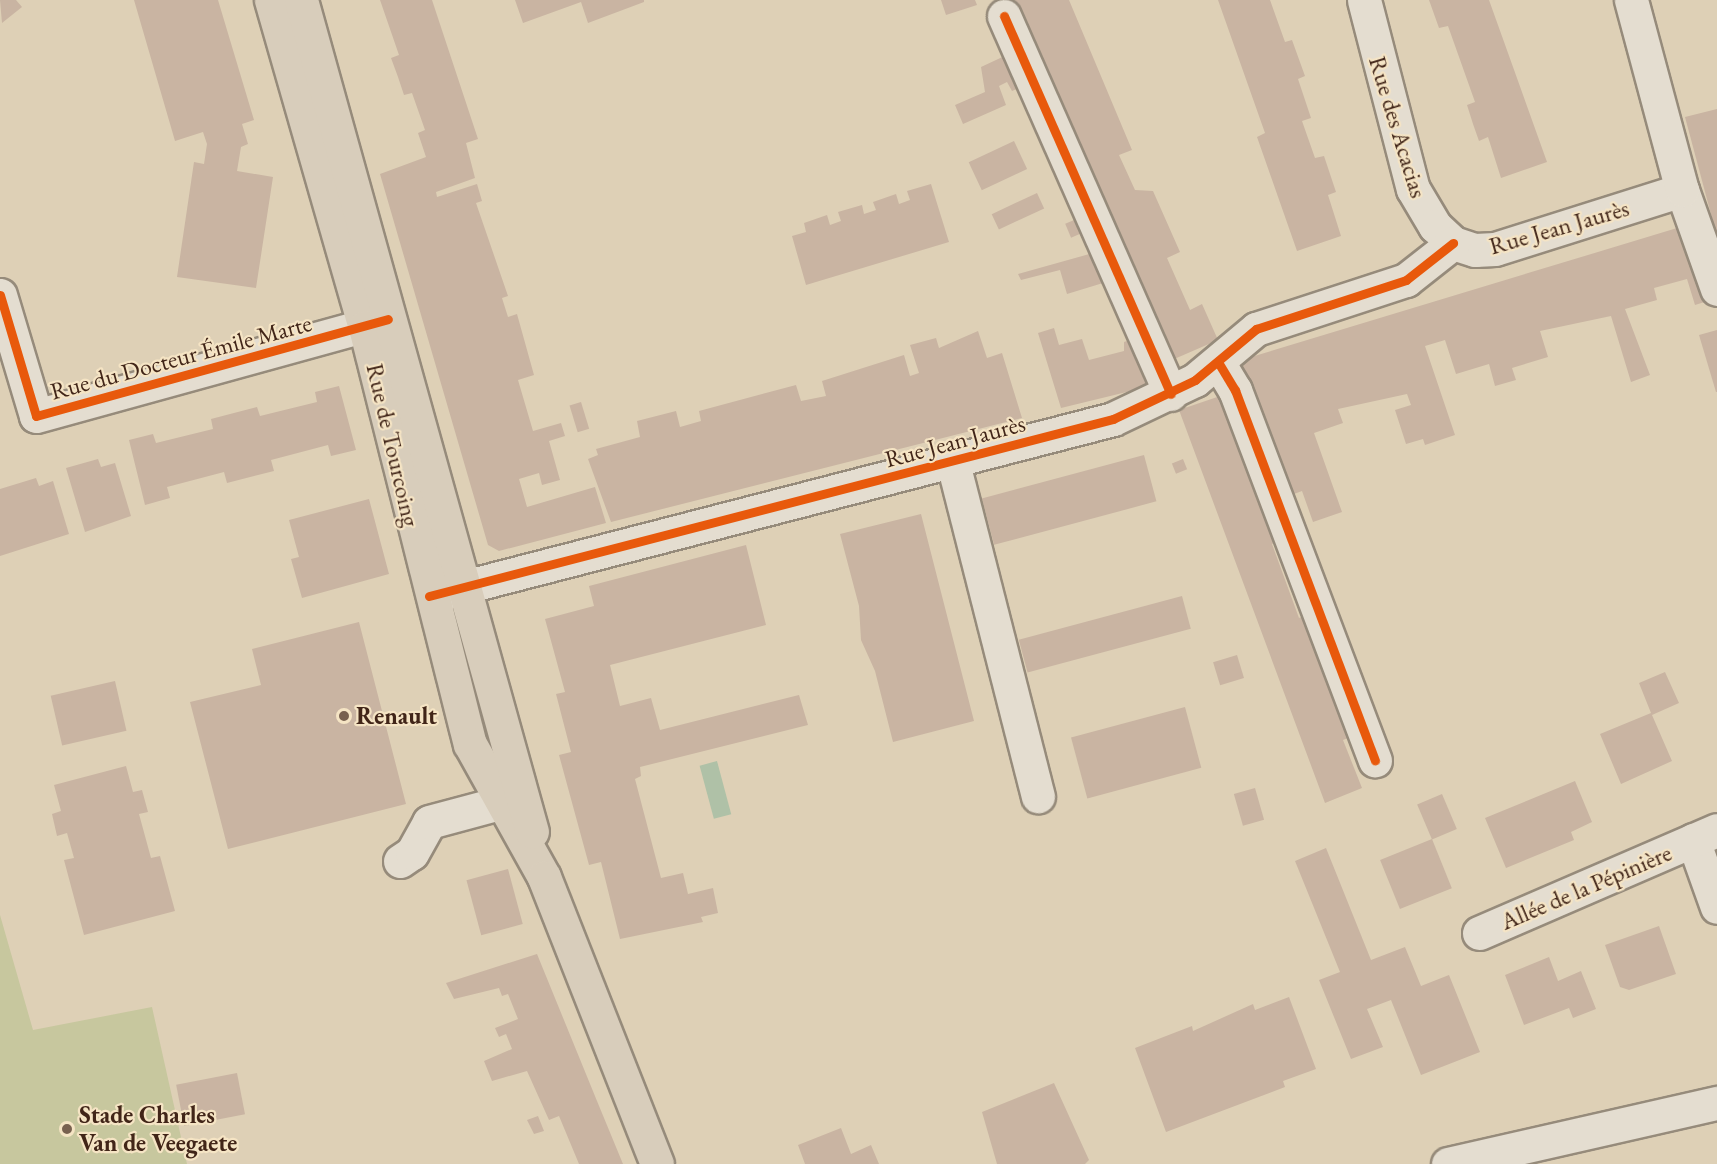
<!DOCTYPE html>
<html>
<head>
<meta charset="utf-8">
<style>
	body { margin:0 }
	#map { position:relative; width:1717px; height:1164px; overflow:hidden; background:#ded0b6; font-family:"EB Garamond",serif }
	div>[style] { position:absolute }
	.green>* { inset:0; background:#c7c79e }
	.water>* { inset:0; background:#afc1a7; transform-origin:0 0 }
	.building>* { inset:0; background:#c9b4a2; transform-origin:0 0 }
	.roads { filter:drop-shadow(2px 0 #968b7b) drop-shadow(-2px 0 #968b7b) drop-shadow(0 2px #968b7b) drop-shadow(0 -2px #968b7b) }
	.minor>* { height:33px; margin:-16.5px; padding:0 16.5px; transform-origin:16.5px; border-radius:16.5px; background:#e4ddd0 }
	.major>* { height:33px; margin:-16.5px; padding:0 16.5px; transform-origin:16.5px; border-radius:16.5px; background:#d8cdbb }
	.cycleway>* { height:9px; margin:-4.5px; padding:0 4.5px; transform-origin:4.5px; border-radius:4.5px; background:#e8590c }
	.dots>* { width:16px; height:16px; translate:-50% -50%; box-sizing:border-box; border:3px solid #f5e4c4; border-radius:50% }
	span { translate:-50% -50%; white-space:nowrap; text-align:center; line-height:1.15; -webkit-text-stroke:4.5px #f5e4c4; paint-order:stroke }
	.street-label { font-size:24px; color:#412518 }
	.poi-label { font-size:24px; color:#412518; font-weight:700 }
	.left { translate:0 -50%; text-align:left }
</style>
</head>
<body>
<div id="map">
	<div class="green">
		<i style="clip-path:polygon(0 915px,33px 1030px,152px 1007px,187px 1164px,0 1164px)"></i>
	</div>
	<div class="water">
		<i style="left:717px;top:761px;width:55px;height:18px;rotate:75deg"></i>
	</div>
	<div class="building">
		<i style="clip-path:polygon(0 0,16px 0,22px 7px,2px 23px)"></i>
		<i style="clip-path:polygon(134px 0,218px 0,254px 120px,242px 124px,248px 144px,241px 147px,237px 171px,273px 177px,256px 288px,177px 277px,194px 162px,204px 164px,207px 144px,203px 132px,175px 141px)"></i>
		<i style="clip-path:polygon(380px 0,432px 0,478px 139px,466px 143px,475px 178px,436px 192px,437px 197px,477px 184px,482px 201px,476px 203px,508px 296px,502px 298px,508px 317px,517px 314px,534px 375px,518px 380px,533px 431px,561px 423px,565px 436px,549px 441px,560px 480px,542px 485px,539px 473px,519px 479px,527px 507px,595px 487px,606px 523px,499px 551px,488px 545px,380px 174px,426px 157px,418px 133px,425px 130px,412px 93px,404px 95px,398px 77px,391px 58px,399px 55px)"></i>
		<i style="clip-path:polygon(515px 0,644px 0,644px 2px,588px 23px,581px 2px,523px 23px)"></i>
		<i style="clip-path:polygon(941px 0,975px 0,977px 5px,946px 15px)"></i>
		<i style="clip-path:polygon(1008px 0,1069px 0,1132px 150px,1119px 155px,1135px 190px,1153px 191px,1180px 252px,1167px 258px,1190px 310px,1202px 304px,1218px 340px,1172px 360px)"></i>
		<i style="clip-path:polygon(1218px 0,1270px 0,1285px 42px,1292px 40px,1305px 76px,1298px 79px,1311px 118px,1302px 121px,1315px 158px,1324px 156px,1336px 192px,1328px 195px,1341px 236px,1297px 251px,1257px 137px,1265px 133px)"></i>
		<i style="clip-path:polygon(1429px 0,1489px 0,1547px 162px,1501px 178px,1488px 137px,1479px 141px,1473px 124px,1467px 105px,1475px 102px,1448px 26px,1439px 28px)"></i>
		<i style="clip-path:polygon(1011px 53px,1026px 85px,1012px 91px,1007px 82px,999px 86px,1006px 105px,963px 124px,955px 105px,985px 92px,981px 67px)"></i>
		<i style="clip-path:polygon(1717px 109px,1717px 233px,1716px 233px,1685px 117px)"></i>
		<i style="left:1014px;top:141px;width:31px;height:50px;rotate:65deg"></i>
		<i style="clip-path:polygon(931px 184px,949px 242px,806px 285px,792px 236px,806px 232px,804px 223px,827px 215px,830px 225px,841px 221px,838px 212px,862px 205px,864px 214px,876px 210px,873px 202px,896px 194px,899px 204px,910px 200px,907px 191px)"></i>
		<i style="left:1037px;top:193px;width:17px;height:50px;rotate:65deg"></i>
		<i style="left:1079px;top:218px;width:15px;height:15px;rotate:67deg"></i>
		<i style="clip-path:polygon(1687px 225px,1711px 300px,1695px 305px,1687px 279px,1654px 288px,1657px 300px,1625px 309px,1650px 375px,1631px 382px,1611px 316px,1540px 331px,1548px 357px,1512px 368px,1516px 380px,1495px 386px,1489px 364px,1456px 374px,1445px 340px,1425px 346px,1455px 435px,1425px 445px,1423px 439px,1406px 444px,1395px 410px,1411px 405px,1407px 394px,1338px 409px,1343px 423px,1314px 433px,1342px 512px,1313px 522px,1302px 491px,1283px 498px,1238px 361px)"></i>
		<i style="clip-path:polygon(1093px 253px,1103px 283px,1067px 294px,1060px 270px,1021px 280px,1018px 274px)"></i>
		<i style="clip-path:polygon(1054px 328px,1059px 345px,1082px 339px,1089px 360px,1124px 351px,1124px 342px,1138px 337px,1155px 375px,1139px 389px,1061px 408px,1038px 333px)"></i>
		<i style="clip-path:polygon(1717px 330px,1717px 392px,1716px 392px,1699px 335px)"></i>
		<i style="clip-path:polygon(978px 331px,987px 358px,1002px 353px,1022px 418px,611px 522px,588px 459px,598px 455px,596px 449px,640px 437px,637px 421px,676px 411px,680px 427px,701px 421px,699px 411px,796px 385px,801px 401px,826px 396px,822px 381px,904px 355px,910px 376px,919px 373px,910px 345px,936px 338px,939px 348px)"></i>
		<i style="clip-path:polygon(339px 386px,356px 450px,331px 456px,328px 445px,271px 460px,274px 471px,227px 483px,224px 472px,167px 487px,170px 498px,145px 505px,129px 440px,153px 434px,156px 443px,213px 429px,211px 419px,257px 407px,260px 416px,317px 402px,315px 392px)"></i>
		<i style="clip-path:polygon(1229px 393px,1285px 539px,1272px 544px,1299px 618px,1312px 612px,1358px 734px,1343px 740px,1362px 788px,1325px 803px,1179px 410px)"></i>
		<i style="left:581px;top:402px;width:28px;height:12px;rotate:73deg"></i>
		<i style="left:1144px;top:455px;width:48px;height:168px;rotate:75deg"></i>
		<i style="clip-path:polygon(98px 459px,101px 467px,115px 463px,131px 516px,85px 532px,66px 468px)"></i>
		<i style="left:1183px;top:459px;width:11px;height:12px;rotate:68deg"></i>
		<i style="clip-path:polygon(36px 478px,39px 486px,53px 481px,69px 534px,0 556px,0 489px)"></i>
		<i style="clip-path:polygon(369px 499px,389px 574px,302px 598px,291px 559px,299px 557px,289px 520px)"></i>
		<i style="clip-path:polygon(921px 514px,974px 721px,893px 742px,875px 671px,861px 640px,859px 606px,840px 534px)"></i>
		<i style="clip-path:polygon(746px 545px,766px 625px,610px 665px,620px 706px,651px 698px,660px 730px,799px 695px,808px 725px,640px 767px,641px 776px,635px 779px,661px 878px,683px 873px,688px 894px,713px 888px,718px 913px,701px 917px,703px 922px,620px 939px,601px 862px,589px 865px,559px 755px,571px 752px,556px 694px,565px 692px,545px 619px,594px 606px,589px 586px)"></i>
		<i style="left:1182px;top:596px;width:34px;height:169px;rotate:75deg"></i>
		<i style="clip-path:polygon(359px 622px,406px 804px,228px 849px,190px 702px,261px 685px,252px 649px)"></i>
		<i style="left:1237px;top:655px;width:24px;height:25px;rotate:73deg"></i>
		<i style="clip-path:polygon(1665px 672px,1679px 703px,1652px 715px,1672px 761px,1621px 784px,1600px 734px,1651px 713px,1639px 683px)"></i>
		<i style="left:115px;top:681px;width:51px;height:66px;rotate:77deg"></i>
		<i style="left:1185px;top:707px;width:63px;height:118px;rotate:75deg"></i>
		<i style="clip-path:polygon(126px 766px,133px 792px,142px 790px,148px 812px,139px 814px,151px 858px,160px 856px,175px 911px,84px 935px,64px 860px,74px 858px,67px 833px,57px 836px,52px 814px,61px 811px,54px 785px)"></i>
		<i style="clip-path:polygon(1575px 781px,1592px 822px,1571px 832px,1574px 840px,1506px 868px,1485px 818px)"></i>
		<i style="left:1255px;top:788px;width:33px;height:22px;rotate:74deg"></i>
		<i style="left:1442px;top:794px;width:38px;height:27px;rotate:67deg"></i>
		<i style="left:1432px;top:839px;width:53px;height:56px;rotate:68deg"></i>
		<i style="clip-path:polygon(1326px 848px,1371px 960px,1405px 947px,1421px 986px,1449px 975px,1480px 1052px,1421px 1075px,1391px 1000px,1367px 1009px,1383px 1047px,1351px 1059px,1319px 980px,1340px 972px,1295px 861px)"></i>
		<i style="left:508px;top:869px;width:57px;height:43px;rotate:75deg"></i>
		<i style="clip-path:polygon(1659px 926px,1676px 974px,1629px 990px,1620px 987px,1605px 945px)"></i>
		<i style="clip-path:polygon(537px 954px,597px 1101px,623px 1164px,579px 1164px,559px 1116px,549px 1120px,527px 1071px,492px 1081px,484px 1061px,512px 1049px,506px 1034px,499px 1037px,495px 1028px,518px 1019px,508px 994px,502px 996px,499px 988px,454px 999px,446px 983px)"></i>
		<i style="clip-path:polygon(1549px 957px,1558px 981px,1581px 971px,1596px 1009px,1573px 1018px,1569px 1008px,1524px 1025px,1505px 975px)"></i>
		<i style="clip-path:polygon(1289px 997px,1316px 1069px,1283px 1081px,1285px 1087px,1166px 1132px,1135px 1048px,1192px 1026px,1193px 1031px,1253px 1004px,1255px 1010px)"></i>
		<i style="left:237px;top:1073px;width:42px;height:62px;rotate:79deg"></i>
		<i style="clip-path:polygon(1054px 1083px,1089px 1160px,1085px 1164px,997px 1164px,982px 1112px)"></i>
		<i style="clip-path:polygon(538px 1116px,544px 1131px,534px 1134px,527px 1120px)"></i>
		<i style="clip-path:polygon(841px 1128px,851px 1154px,871px 1145px,879px 1164px,805px 1164px,798px 1145px)"></i>
	</div>
	<div class="roads">
		<div class="minor">
			<i style="left:1364px;top:0;width:195px;rotate:75.5deg"></i>
			<i style="left:1413px;top:189px;width:43px;rotate:59.3deg"></i>
			<i style="left:1435px;top:226px;width:25px;rotate:43deg"></i>
			<i style="left:1453px;top:243px;width:23px;rotate:18deg"></i>
			<i style="left:1475px;top:250px;width:20px;rotate:-3deg"></i>
			<i style="left:1495px;top:249px;width:196px;rotate:-17.5deg"></i>
			<i style="left:1682px;top:190px;width:105px;rotate:70.5deg"></i>
			<i style="left:1631px;top:0;width:197px;rotate:75deg"></i>
			<i style="left:1004px;top:16px;width:413px;rotate:66.2deg"></i>
			<i style="left:0;top:295px;width:126px;rotate:73.4deg"></i>
			<i style="left:36px;top:416px;width:365px;rotate:-15.4deg"></i>
			<i style="left:1218px;top:362px;width:33px;rotate:59deg"></i>
			<i style="left:1235px;top:390px;width:396px;rotate:69.3deg"></i>
			<i style="left:953px;top:463px;width:344px;rotate:75.7deg"></i>
			<i style="left:437px;top:594px;width:698px;rotate:-14.51deg"></i>
			<i style="left:1113px;top:419px;width:91px;rotate:-25.4deg"></i>
			<i style="left:1195px;top:380px;width:80px;rotate:-39.9deg"></i>
			<i style="left:1256px;top:329px;width:158px;rotate:-18.1deg"></i>
			<i style="left:1406px;top:280px;width:60px;rotate:-38.2deg"></i>
			<i style="left:1693px;top:840px;width:71px;rotate:70.3deg"></i>
			<i style="left:400px;top:861px;width:14px;rotate:-34deg"></i>
			<i style="left:412px;top:853px;width:35px;rotate:-61deg"></i>
			<i style="left:429px;top:822px;width:96px;rotate:-15deg"></i>
			<i style="left:1479px;top:933px;width:259px;rotate:-23.4deg"></i>
			<i style="left:1448px;top:1164px;width:276px;rotate:-12.8deg"></i>
		</div>
		<div class="major">
			<i style="left:271px;top:0;width:340px;rotate:74deg"></i>
			<i style="left:365px;top:327px;width:430px;rotate:75.9deg"></i>
			<i style="left:470px;top:744px;width:152px;rotate:60.9deg"></i>
			<i style="left:544px;top:877px;width:308px;rotate:68.5deg"></i>
			<i style="left:301px;top:0;width:863px;rotate:74.48deg"></i>
		</div>
	</div>
	<div class="cycleway">
		<i style="left:1004px;top:16px;width:413px;rotate:66.2deg"></i>
		<i style="left:0;top:295px;width:126px;rotate:73.4deg"></i>
		<i style="left:36px;top:416px;width:365px;rotate:-15.4deg"></i>
		<i style="left:1218px;top:362px;width:33px;rotate:59deg"></i>
		<i style="left:1235px;top:390px;width:396px;rotate:69.3deg"></i>
		<i style="left:429px;top:596px;width:707px;rotate:-14.51deg"></i>
		<i style="left:1113px;top:419px;width:91px;rotate:-25.4deg"></i>
		<i style="left:1195px;top:380px;width:80px;rotate:-39.9deg"></i>
		<i style="left:1256px;top:329px;width:158px;rotate:-18.1deg"></i>
		<i style="left:1406px;top:280px;width:60px;rotate:-38.2deg"></i>
	</div>
	<div class="dots">
		<i style="left:344px;top:716px;background:#78614f"></i>
		<i style="left:67px;top:1129px;background:#78614f"></i>
	</div>
	<div class="street-label">
		<span style="left:1398px;top:127px;rotate:73deg">Rue des Acacias</span>
		<span style="left:1559px;top:227px;rotate:-16deg">Rue Jean Jaurès</span>
		<span style="left:181px;top:357px;rotate:-15deg">Rue du Docteur Émile Marte</span>
		<span style="left:955px;top:441px;rotate:-15deg">Rue Jean Jaurès</span>
		<span style="left:393px;top:445px;rotate:77deg">Rue de Tourcoing</span>
		<span style="left:1586px;top:887px;rotate:-23deg">Allée de la Pépinière</span>
	</div>
	<div class="poi-label">
		<span class="left" style="left:356px;top:716px">Renault</span>
		<span class="left" style="left:79px;top:1129px">Stade Charles<br>Van de Veegaete</span>
	</div>
</div>
</body>
</html>
